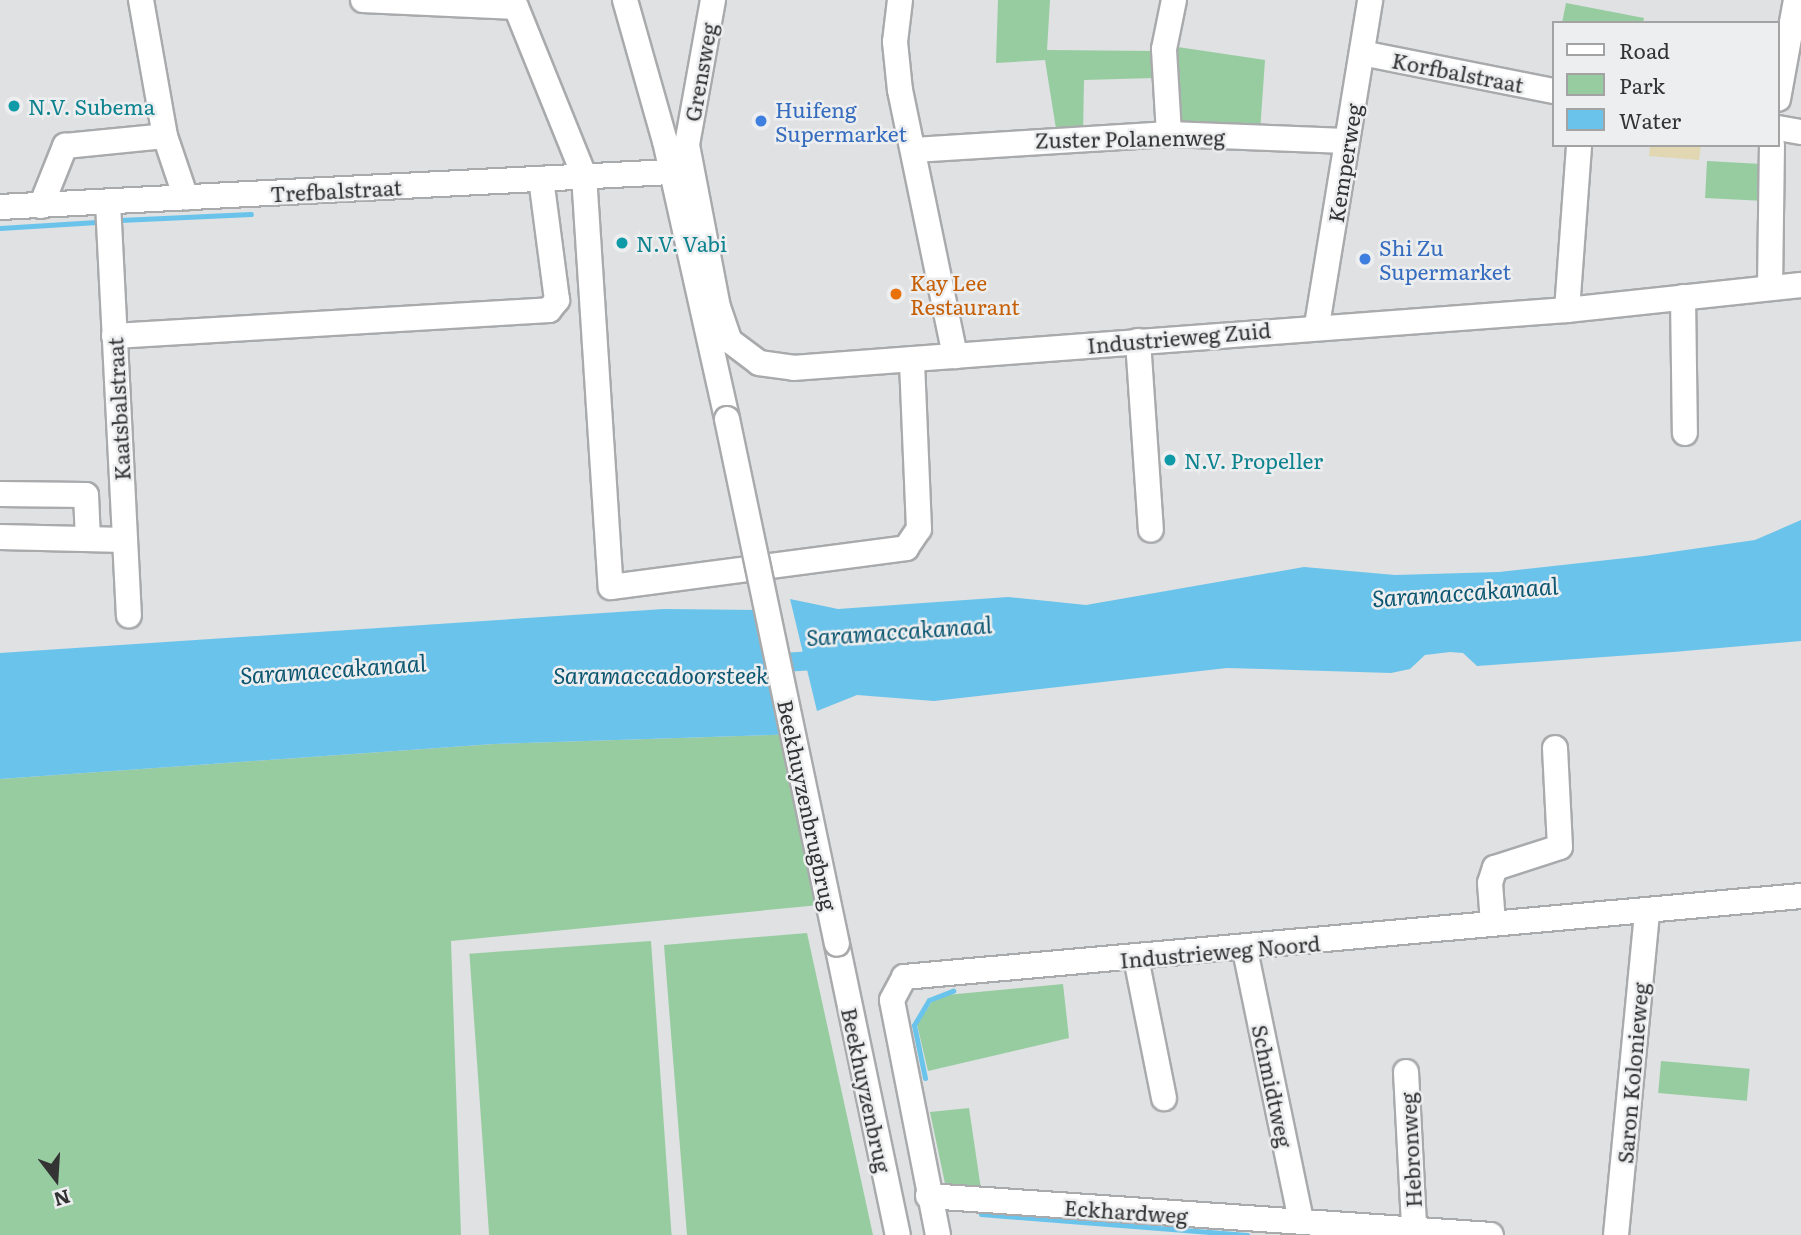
<!DOCTYPE html>
<html>
<head>
<meta charset="utf-8">
<style>
	body { margin:0 }
	#map { position:relative; width:1801px; height:1235px; overflow:hidden; background:#dfe1e2; font-family:Literata,serif }
	div>[style] { position:absolute }
	.green>* { inset:0; background:#97cca0; transform-origin:0 0 }
	.sand>* { inset:0; background:#e1d7b2 }
	.water>* { inset:0; background:#6ac3eb }
	.stream>* { height:5px; margin:-2.5px; padding:0 2.5px; transform-origin:2.5px; border-radius:2.5px; background:#6ac3eb }
	.canal>* { height:19px; margin:-9.5px; padding:0 9.5px; transform-origin:9.5px; border-radius:9.5px; background:#6ac3eb }
	.roads { filter:drop-shadow(2px 0 #a9aaac) drop-shadow(-2px 0 #a9aaac) drop-shadow(0 2px #a9aaac) drop-shadow(0 -2px #a9aaac) }
	.minor>* { height:24px; margin:-12px; padding:0 12px; transform-origin:12px; border-radius:12px; background:#fff }
	.bridges { filter:drop-shadow(2px 0 #a9aaac) drop-shadow(-2px 0 #a9aaac) drop-shadow(0 2px #a9aaac) drop-shadow(0 -2px #a9aaac) }
	.minor-bridge>* { height:24px; margin:-12px; padding:0 12px; transform-origin:12px; border-radius:12px; background:#fff }
	.dots>* { width:19px; height:19px; translate:-50% -50%; box-sizing:border-box; border:4px solid #edeeef; border-radius:50% }
	span { translate:-50% -50%; white-space:nowrap; text-align:center; line-height:1.15; -webkit-text-stroke:5px #edeeef; paint-order:stroke }
	.street-label { font-size:21px; color:#333334 }
	.culture-label { font-size:21px; color:#0d838f }
	.left { translate:0 -50%; text-align:left }
	.shop-label { font-size:21px; color:#366cbe }
	.food-label { font-size:21px; color:#c56008 }
	.water-label { font-size:23px; color:#0d5772; font-style:italic }
	.legend { position:absolute; left:1552px; top:21px; width:228px; height:126px; box-sizing:border-box; background:#edeeef; border:2px solid #a3a3a4; margin:0; padding:9px 12px; list-style:none; font-size:21px; color:#333334 }
	.legend li { display:flex; align-items:center; gap:14px; height:35px }
	.legend b { width:35px; border:2px solid #a3a3a4 }
	.north { position:absolute; left:21px; top:1144px; width:70px; height:70px; -webkit-text-stroke:5px #edeeef; paint-order:stroke; rotate:163deg; font-size:19px; font-weight:700; line-height:28px; text-align:center; color:#333334 }
	.north::after { content:''; display:block; margin:auto; width:24px; height:32px; background:#333334; clip-path:polygon(50% 0,100% 100%,50% 72%,0 100%) }
</style>
</head>
<body>
<div id="map">
	<div class="green">
		<i style="clip-path:polygon(998px 0,1050px 0,1047px 50px,1156px 51px,1154px 78px,1084px 80px,1083px 134px,1057px 135px,1045px 60px,996px 63px)"></i>
		<i style="clip-path:polygon(1566px 3px,1644px 18px,1643px 23px,1562px 23px)"></i>
		<i style="clip-path:polygon(1171px 46px,1265px 60px,1260px 132px,1177px 126px)"></i>
		<i style="left:1707px;top:161px;width:55px;height:37px;rotate:3deg"></i>
		<i style="clip-path:polygon(800px 734px,840px 903px,451px 941px,461px 1235px,0 1235px,0 779px,494px 744px)"></i>
		<i style="clip-path:polygon(807px 933px,873px 1235px,687px 1235px,664px 945px)"></i>
		<i style="left:651px;top:941px;width:295px;height:182px;rotate:86deg"></i>
		<i style="clip-path:polygon(1063px 984px,1069px 1038px,928px 1071px,917px 1024px,936px 996px)"></i>
		<i style="left:1661px;top:1061px;width:89px;height:32px;rotate:5deg"></i>
		<i style="clip-path:polygon(969px 1108px,982px 1196px,947px 1193px,930px 1112px)"></i>
	</div>
	<div class="sand">
		<i style="clip-path:polygon(1650px 145px,1701px 145px,1699px 160px,1649px 156px)"></i>
	</div>
	<div class="water">
		<i style="clip-path:polygon(1801px 520px,1801px 641px,1673px 652px,1477px 666px,1463px 653px,1450px 652px,1425px 655px,1410px 669px,1391px 673px,1227px 668px,934px 701px,857px 695px,817px 711px,790px 599px,838px 609px,1008px 597px,1086px 605px,1304px 567px,1395px 575px,1499px 572px,1644px 556px,1755px 540px)"></i>
		<i style="clip-path:polygon(664px 609px,759px 610px,800px 734px,494px 744px,0 779px,0 653px)"></i>
	</div>
	<div class="stream">
		<i style="left:120px;top:220px;width:131px;rotate:-2.6deg"></i>
		<i style="left:0;top:228px;width:97px;rotate:-3.5deg"></i>
		<i style="left:925px;top:1078px;width:54px;rotate:-101.7deg"></i>
		<i style="left:914px;top:1025px;width:29px;rotate:-59deg"></i>
		<i style="left:929px;top:1000px;width:26px;rotate:-21deg"></i>
		<i style="left:981px;top:1214px;width:267px;rotate:4.5deg"></i>
	</div>
	<div class="canal">
		<i style="left:766px;top:663px;width:64px;rotate:-3.6deg"></i>
	</div>
	<div class="roads">
		<div class="minor">
			<i style="left:141px;top:0;width:138px;rotate:80deg"></i>
			<i style="left:165px;top:136px;width:65px;rotate:71.3deg"></i>
			<i style="left:363px;top:0;width:153px;rotate:2.6deg"></i>
			<i style="left:516px;top:7px;width:181px;rotate:68deg"></i>
			<i style="left:584px;top:175px;width:413px;rotate:86.3deg"></i>
			<i style="left:611px;top:587px;width:298px;rotate:-7.5deg"></i>
			<i style="left:906px;top:548px;width:23px;rotate:-56deg"></i>
			<i style="left:919px;top:529px;width:170px;rotate:-92.4deg"></i>
			<i style="left:625px;top:0;width:147px;rotate:74.2deg"></i>
			<i style="left:665px;top:141px;width:285px;rotate:77.4deg"></i>
			<i style="left:713px;top:0;width:147px;rotate:100.2deg"></i>
			<i style="left:687px;top:145px;width:165px;rotate:79.2deg"></i>
			<i style="left:718px;top:307px;width:36px;rotate:71deg"></i>
			<i style="left:730px;top:341px;width:36px;rotate:37deg"></i>
			<i style="left:759px;top:363px;width:34px;rotate:8deg"></i>
			<i style="left:793px;top:368px;width:776px;rotate:-4.29deg"></i>
			<i style="left:1567px;top:310px;width:235px;rotate:-6.1deg"></i>
			<i style="left:900px;top:0;width:42px;rotate:96.8deg"></i>
			<i style="left:895px;top:42px;width:48px;rotate:84.1deg"></i>
			<i style="left:900px;top:90px;width:272px;rotate:78.3deg"></i>
			<i style="left:1362px;top:53px;width:196px;rotate:11.2deg"></i>
			<i style="left:1778px;top:99px;width:101px;rotate:-79.7deg"></i>
			<i style="left:1778px;top:128px;width:23px;rotate:10deg"></i>
			<i style="left:1169px;top:134px;width:85px;rotate:-93.4deg"></i>
			<i style="left:1164px;top:49px;width:50px;rotate:-78.5deg"></i>
			<i style="left:914px;top:150px;width:256px;rotate:-3.6deg"></i>
			<i style="left:1169px;top:134px;width:177px;rotate:2.3deg"></i>
			<i style="left:108px;top:203px;width:413px;rotate:87.1deg"></i>
			<i style="left:41px;top:206px;width:65px;rotate:-68.2deg"></i>
			<i style="left:65px;top:146px;width:100px;rotate:-5.7deg"></i>
			<i style="left:0;top:207px;width:672px;rotate:-2.99deg"></i>
			<i style="left:1770px;top:287px;width:142px;rotate:-89.2deg"></i>
			<i style="left:1683px;top:297px;width:136px;rotate:89.2deg"></i>
			<i style="left:1567px;top:310px;width:165px;rotate:-85.8deg"></i>
			<i style="left:1317px;top:325px;width:329px;rotate:-80.7deg"></i>
			<i style="left:114px;top:336px;width:436px;rotate:-3.4deg"></i>
			<i style="left:549px;top:310px;width:13px;rotate:-51deg"></i>
			<i style="left:557px;top:300px;width:122px;rotate:-97.5deg"></i>
			<i style="left:1138px;top:341px;width:189px;rotate:86.1deg"></i>
			<i style="left:0;top:494px;width:86px;rotate:0.7deg"></i>
			<i style="left:86px;top:495px;width:44px;rotate:87.4deg"></i>
			<i style="left:0;top:537px;width:125px;rotate:1.4deg"></i>
			<i style="left:1493px;top:923px;width:40px;rotate:-94.3deg"></i>
			<i style="left:1490px;top:883px;width:16px;rotate:-72deg"></i>
			<i style="left:1495px;top:868px;width:68px;rotate:-17.9deg"></i>
			<i style="left:1560px;top:847px;width:99px;rotate:-92.9deg"></i>
			<i style="left:837px;top:944px;width:297px;rotate:78.2deg"></i>
			<i style="left:1245px;top:950px;width:277px;rotate:78.3deg"></i>
			<i style="left:1136px;top:958px;width:143px;rotate:78.7deg"></i>
			<i style="left:1406px;top:1072px;width:155px;rotate:87deg"></i>
			<i style="left:928px;top:1196px;width:564px;rotate:3.96deg"></i>
			<i style="left:938px;top:1235px;width:239px;rotate:-101.1deg"></i>
			<i style="left:892px;top:1000px;width:26px;rotate:-62deg"></i>
			<i style="left:904px;top:977px;width:901px;rotate:-5.16deg"></i>
			<i style="left:1616px;top:1235px;width:325px;rotate:-84.5deg"></i>
		</div>
	</div>
	<div class="bridges">
		<div class="minor-bridge">
			<i style="left:727px;top:419px;width:536px;rotate:78.17deg"></i>
		</div>
	</div>
	<div class="dots">
		<i style="left:14px;top:106px;background:#0f9aa8"></i>
		<i style="left:761px;top:121px;background:#3f7fe0"></i>
		<i style="left:622px;top:243px;background:#0f9aa8"></i>
		<i style="left:1365px;top:259px;background:#3f7fe0"></i>
		<i style="left:896px;top:294px;background:#e8710a"></i>
		<i style="left:1170px;top:460px;background:#0f9aa8"></i>
	</div>
	<div class="street-label">
		<span style="left:700px;top:72px;rotate:-80deg">Grensweg</span>
		<span style="left:1458px;top:72px;rotate:11deg">Korfbalstraat</span>
		<span style="left:1130px;top:138px;rotate:-1deg">Zuster Polanenweg</span>
		<span style="left:1344px;top:163px;rotate:-81deg">Kemperweg</span>
		<span style="left:336px;top:190px;rotate:-3deg">Trefbalstraat</span>
		<span style="left:1179px;top:337px;rotate:-5deg">Industrieweg Zuid</span>
		<span style="left:118px;top:409px;rotate:-93deg">Kaatsbalstraat</span>
		<span style="left:808px;top:805px;rotate:78deg">Beekhuyzenbrugbrug</span>
		<span style="left:1220px;top:951px;rotate:-5deg">Industrieweg Noord</span>
		<span style="left:1632px;top:1073px;rotate:-85deg">Saron Kolonieweg</span>
		<span style="left:1273px;top:1086px;rotate:78deg">Schmidtweg</span>
		<span style="left:867px;top:1090px;rotate:78deg">Beekhuyzenbrug</span>
		<span style="left:1410px;top:1150px;rotate:-93deg">Hebronweg</span>
		<span style="left:1126px;top:1211px;rotate:4deg">Eckhardweg</span>
	</div>
	<div class="culture-label">
		<span class="left" style="left:28px;top:106px">N.V. Subema</span>
		<span class="left" style="left:636px;top:243px">N.V. Vabi</span>
		<span class="left" style="left:1184px;top:460px">N.V. Propeller</span>
	</div>
	<div class="shop-label">
		<span class="left" style="left:775px;top:121px">Huifeng<br>Supermarket</span>
		<span class="left" style="left:1379px;top:259px">Shi Zu<br>Supermarket</span>
	</div>
	<div class="food-label">
		<span class="left" style="left:910px;top:294px">Kay Lee<br>Restaurant</span>
	</div>
	<div class="water-label">
		<span style="left:1465px;top:591px;rotate:-4deg">Saramaccakanaal</span>
		<span style="left:899px;top:630px;rotate:-4deg">Saramaccakanaal</span>
		<span style="left:333px;top:668px;rotate:-4deg">Saramaccakanaal</span>
		<span style="left:661px;top:674px">Saramaccadoorsteek</span>
	</div>
	<ul class="legend">
	<li><b style="height:9px;background:#fff"></b>Road</li>
	<li><b style="height:19px;background:#97cca0"></b>Park</li>
	<li><b style="height:19px;background:#6ac3eb"></b>Water</li>
	</ul>
	<div class="north">N</div>
</div>
</body>
</html>
